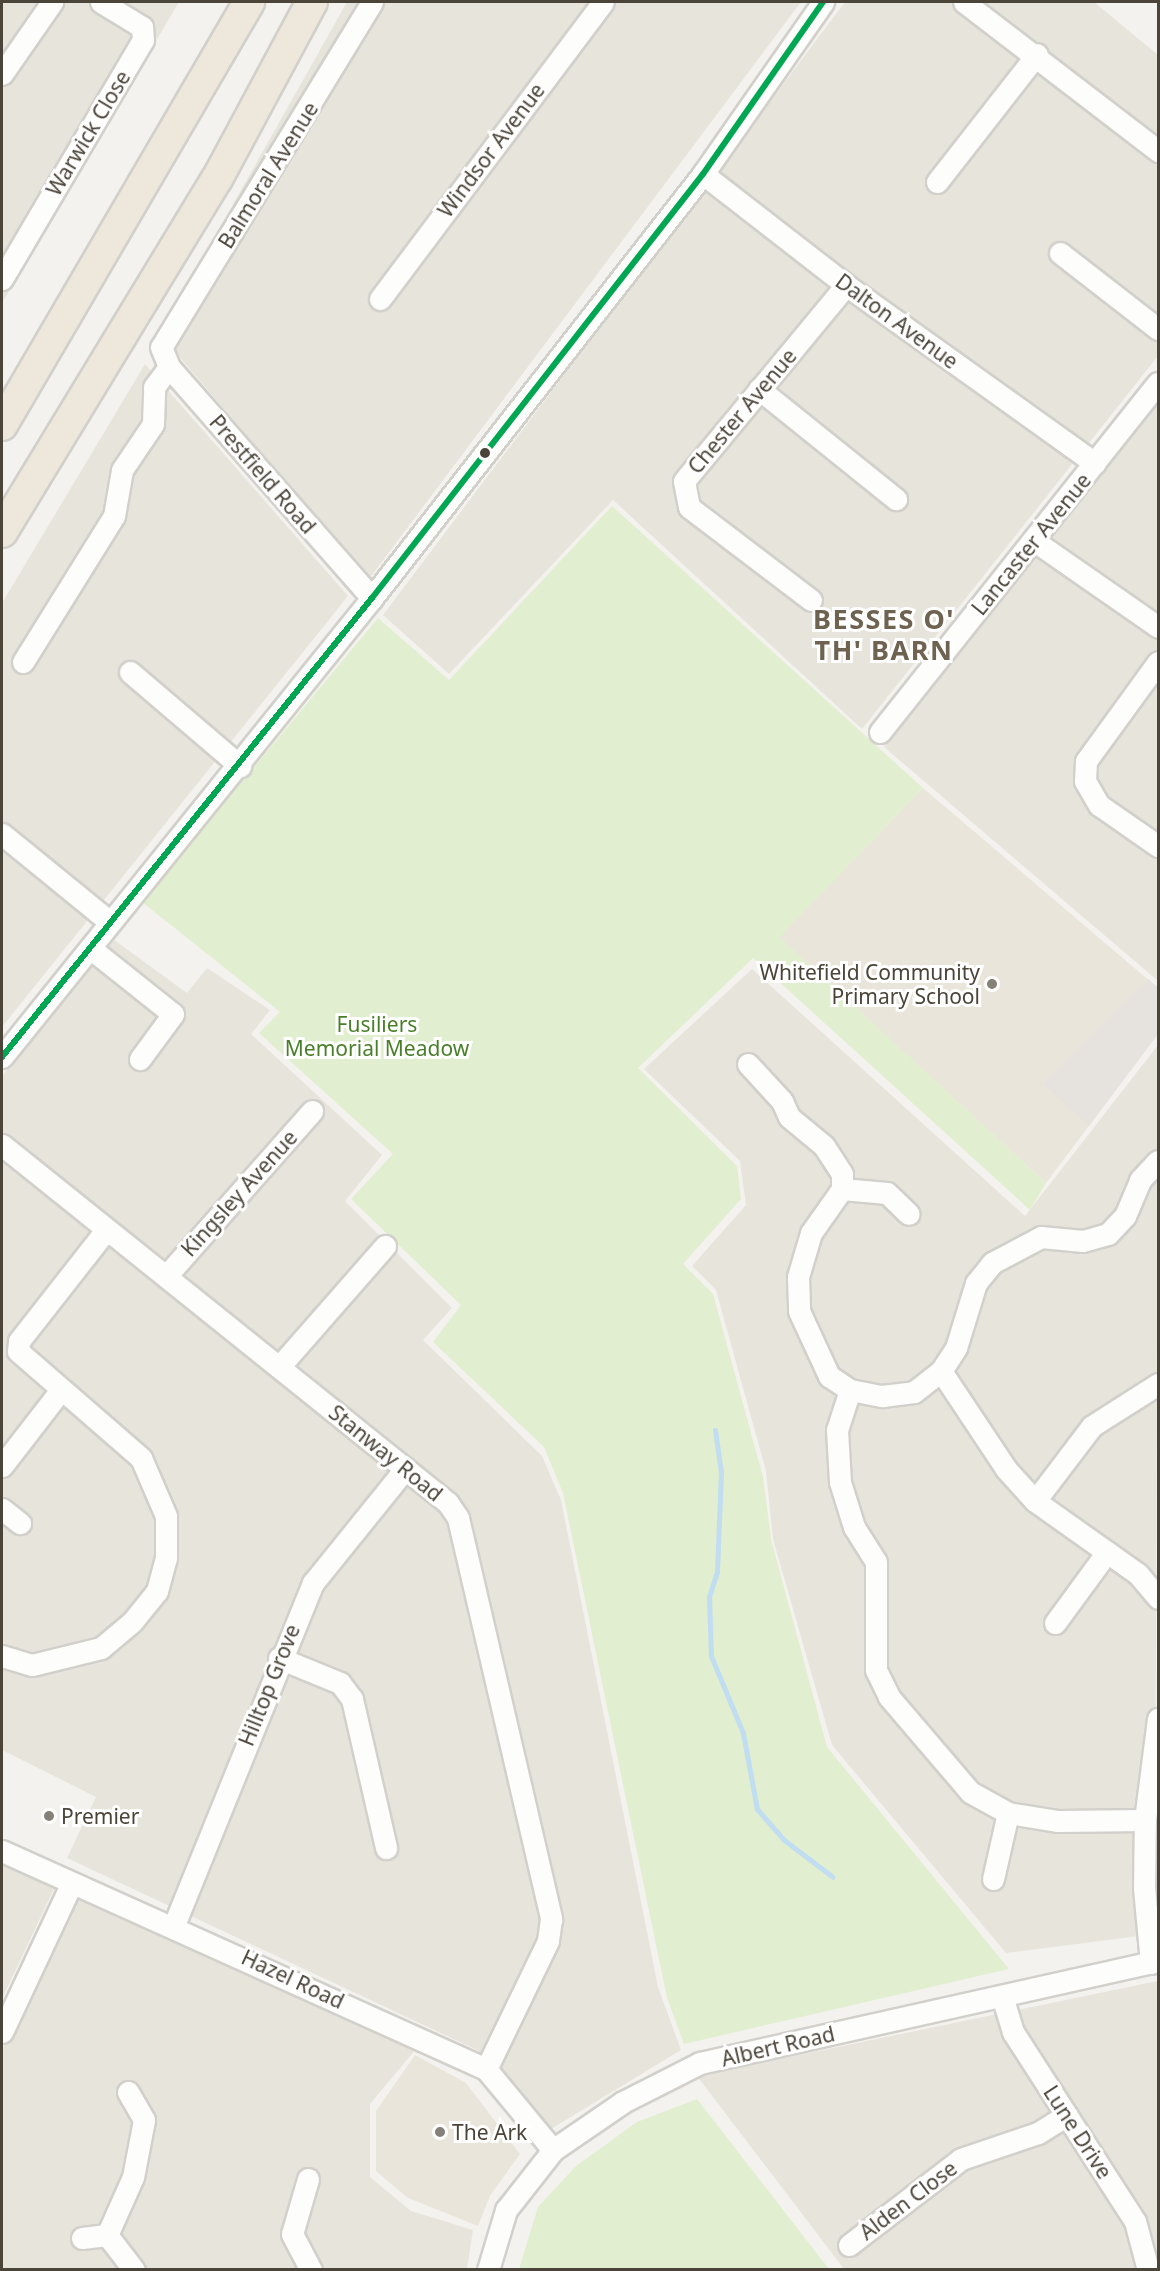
<!DOCTYPE html>
<html>
<head>
<meta charset="utf-8">
<style>
	body { margin:0 }
	#map { position:relative; width:1160px; height:2271px; overflow:hidden; background:#f4f2ee; font-family:"Noto Sans",sans-serif }
	div>[style] { position:absolute }
	.residential>* { inset:0; background:#e7e4dc }
	.education>* { inset:0; background:#eae5da }
	.green>* { inset:0; background:#e1eecf }
	.parking>* { inset:0; background:#e6e3df }
	.stream>* { height:5px; margin:-2.5px; padding:0 2.5px; transform-origin:2.5px; border-radius:2.5px; background:#c0ddf1 }
	.roads { filter:drop-shadow(2px 0 #d2d0cb) drop-shadow(-2px 0 #d2d0cb) drop-shadow(0 2px #d2d0cb) drop-shadow(0 -2px #d2d0cb) }
	.minor>* { height:21px; margin:-10.5px; padding:0 10.5px; transform-origin:10.5px; border-radius:10.5px; background:#fdfdfc }
	.highway>* { height:30px; margin:-15px; padding:0 15px; transform-origin:15px; border-radius:15px; background:#ede8db }
	.bus-1>* { height:6px; margin:-3px; padding:0 3px; transform-origin:3px; border-radius:3px; background:#00a651 }
	.dots>* { width:16px; height:16px; translate:-50% -50%; box-sizing:border-box; border:3px solid #fff; border-radius:50% }
	span { translate:-50% -50%; white-space:nowrap; text-align:center; line-height:1.15; -webkit-text-stroke:6px #fff; paint-order:stroke }
	.street-label { font-size:21px; color:#4b4439 }
	.poi-label { font-size:21px; color:#4b4439 }
	.right { translate:-100% -50%; text-align:right }
	.left { translate:0 -50%; text-align:left }
	.park-label { font-size:21px; color:#4a7f2a }
	.district-label { font-size:27px; color:#6e6250; font-weight:700; letter-spacing:1.5px }
	.frame { position:absolute; inset:0; border:3px solid #4b4439; pointer-events:none }
</style>
</head>
<body>
<div id="map">
	<div class="residential">
		<i style="clip-path:polygon(2px 2px,179px 2px,2px 303px)"></i>
		<i style="clip-path:polygon(347px 2px,801px 2px,369px 579px,160px 334px)"></i>
		<i style="clip-path:polygon(845px 2px,1094px 2px,1158px 55px,1158px 356px,862px 729px,613px 500px,449px 674px,383px 615px)"></i>
		<i style="clip-path:polygon(145px 364px,348px 596px,2px 1027px,2px 603px)"></i>
		<i style="clip-path:polygon(1158px 392px,1158px 981px,884px 747px)"></i>
		<i style="clip-path:polygon(110px 937px,187px 993px,207px 968px,270px 1010px,251px 1034px,382px 1155px,345px 1201px,452px 1308px,423px 1340px,542px 1456px,561px 1500px,658px 1987px,681px 2050px,551px 2129px,477px 2050px,67px 1858px,96px 1797px,2px 1750px,2px 1076px)"></i>
		<i style="clip-path:polygon(752px 969px,1025px 1216px,1158px 1045px,1155px 1934px,1006px 1953px,832px 1745px,773px 1539px,766px 1471px,716px 1290px,692px 1266px,746px 1205px,740px 1161px,644px 1069px)"></i>
		<i style="clip-path:polygon(2px 1853px,59px 1878px,2px 1999px)"></i>
		<i style="clip-path:polygon(80px 1888px,421px 2043px,370px 2104px,370px 2177px,411px 2211px,473px 2230px,467px 2269px,2px 2269px,2px 2050px)"></i>
		<i style="clip-path:polygon(1158px 1981px,1158px 2269px,844px 2269px,697px 2076px)"></i>
	</div>
	<div class="education">
		<i style="clip-path:polygon(923px 788px,1158px 988px,1158px 1034px,1046px 1183px,779px 937px)"></i>
		<i style="clip-path:polygon(415px 2055px,466px 2083px,520px 2154px,490px 2196px,478px 2226px,408px 2198px,376px 2171px,376px 2111px)"></i>
	</div>
	<div class="green">
		<i style="clip-path:polygon(612px 506px,923px 788px,780px 937px,1046px 1183px,1030px 1210px,753px 958px,638px 1068px,737px 1166px,741px 1199px,683px 1264px,713px 1294px,763px 1477px,771px 1539px,827px 1747px,1009px 1969px,684px 2044px,667px 1998px,563px 1493px,544px 1447px,433px 1342px,461px 1305px,351px 1199px,393px 1154px,259px 1033px,280px 1012px,142px 902px,378px 618px,449px 680px)"></i>
		<i style="clip-path:polygon(697px 2099px,829px 2269px,519px 2269px,538px 2207px,576px 2166px,637px 2122px)"></i>
	</div>
	<div class="parking">
		<i style="clip-path:polygon(1148px 979px,1158px 988px,1158px 1034px,1089px 1126px,1043px 1084px)"></i>
	</div>
	<div class="stream">
		<i style="left:715px;top:1430px;width:42px;rotate:81.9deg"></i>
		<i style="left:721px;top:1472px;width:100px;rotate:92.3deg"></i>
		<i style="left:717px;top:1572px;width:26px;rotate:108deg"></i>
		<i style="left:709px;top:1597px;width:59px;rotate:88.1deg"></i>
		<i style="left:711px;top:1656px;width:83px;rotate:67.4deg"></i>
		<i style="left:743px;top:1733px;width:77px;rotate:79.6deg"></i>
		<i style="left:757px;top:1809px;width:41px;rotate:48.9deg"></i>
		<i style="left:784px;top:1840px;width:61px;rotate:37.1deg"></i>
	</div>
	<div class="roads">
		<div class="minor">
			<i style="left:372px;top:2px;width:404px;rotate:121.4deg"></i>
			<i style="left:161px;top:347px;width:22px;rotate:68deg"></i>
			<i style="left:169px;top:367px;width:308px;rotate:48.7deg"></i>
			<i style="left:964px;top:2px;width:245px;rotate:37.5deg"></i>
			<i style="left:2px;top:74px;width:88px;rotate:-55.2deg"></i>
			<i style="left:703px;top:174px;width:181px;rotate:37.8deg"></i>
			<i style="left:846px;top:285px;width:306px;rotate:35.6deg"></i>
			<i style="left:937px;top:182px;width:162px;rotate:-52deg"></i>
			<i style="left:1060px;top:253px;width:124px;rotate:37.8deg"></i>
			<i style="left:2px;top:279px;width:277px;rotate:-59.5deg"></i>
			<i style="left:143px;top:40px;width:13px;rotate:-94deg"></i>
			<i style="left:142px;top:27px;width:48px;rotate:-148.6deg"></i>
			<i style="left:380px;top:299px;width:371px;rotate:-53.1deg"></i>
			<i style="left:759px;top:389px;width:176px;rotate:38.8deg"></i>
			<i style="left:1033px;top:540px;width:152px;rotate:34.8deg"></i>
			<i style="left:811px;top:600px;width:153px;rotate:-142.7deg"></i>
			<i style="left:689px;top:507px;width:26px;rotate:-101deg"></i>
			<i style="left:684px;top:481px;width:254px;rotate:-50.4deg"></i>
			<i style="left:23px;top:662px;width:172px;rotate:-58.1deg"></i>
			<i style="left:114px;top:516px;width:47px;rotate:-80.1deg"></i>
			<i style="left:122px;top:470px;width:55px;rotate:-56deg"></i>
			<i style="left:153px;top:424px;width:37px;rotate:-88deg"></i>
			<i style="left:154px;top:387px;width:25px;rotate:-53deg"></i>
			<i style="left:1158px;top:662px;width:122px;rotate:126deg"></i>
			<i style="left:1086px;top:761px;width:20px;rotate:93deg"></i>
			<i style="left:1085px;top:781px;width:28px;rotate:60deg"></i>
			<i style="left:1099px;top:805px;width:72px;rotate:34.8deg"></i>
			<i style="left:130px;top:672px;width:145px;rotate:40.5deg"></i>
			<i style="left:880px;top:732px;width:446px;rotate:-51.5deg"></i>
			<i style="left:2px;top:834px;width:139px;rotate:39.2deg"></i>
			<i style="left:90px;top:948px;width:106px;rotate:38.5deg"></i>
			<i style="left:173px;top:1014px;width:56px;rotate:126.3deg"></i>
			<i style="left:2px;top:1057px;width:590px;rotate:-51.13deg"></i>
			<i style="left:372px;top:598px;width:538px;rotate:-52.02deg"></i>
			<i style="left:703px;top:174px;width:210px;rotate:-55.1deg"></i>
			<i style="left:748px;top:1064px;width:50px;rotate:47.4deg"></i>
			<i style="left:782px;top:1101px;width:17px;rotate:66deg"></i>
			<i style="left:789px;top:1117px;width:45px;rotate:39.6deg"></i>
			<i style="left:824px;top:1146px;width:33px;rotate:57deg"></i>
			<i style="left:842px;top:1174px;width:15px;rotate:90deg"></i>
			<i style="left:842px;top:1189px;width:54px;rotate:125.2deg"></i>
			<i style="left:811px;top:1233px;width:46px;rotate:106.5deg"></i>
			<i style="left:798px;top:1277px;width:34px;rotate:88deg"></i>
			<i style="left:799px;top:1311px;width:72px;rotate:65.2deg"></i>
			<i style="left:829px;top:1376px;width:25px;rotate:34deg"></i>
			<i style="left:850px;top:1390px;width:33px;rotate:11deg"></i>
			<i style="left:882px;top:1396px;width:32px;rotate:-7deg"></i>
			<i style="left:914px;top:1392px;width:34px;rotate:-38deg"></i>
			<i style="left:941px;top:1371px;width:27px;rotate:-57deg"></i>
			<i style="left:956px;top:1348px;width:68px;rotate:-72.9deg"></i>
			<i style="left:976px;top:1283px;width:26px;rotate:-51deg"></i>
			<i style="left:992px;top:1263px;width:55px;rotate:-28deg"></i>
			<i style="left:1041px;top:1237px;width:42px;rotate:5.4deg"></i>
			<i style="left:1083px;top:1241px;width:26px;rotate:-16deg"></i>
			<i style="left:1108px;top:1234px;width:25px;rotate:-47deg"></i>
			<i style="left:1125px;top:1216px;width:39px;rotate:-67deg"></i>
			<i style="left:1140px;top:1180px;width:26px;rotate:-47deg"></i>
			<i style="left:2px;top:1145px;width:572px;rotate:38.75deg"></i>
			<i style="left:448px;top:1503px;width:18px;rotate:56deg"></i>
			<i style="left:458px;top:1518px;width:412px;rotate:76.9deg"></i>
			<i style="left:551px;top:1919px;width:22px;rotate:98deg"></i>
			<i style="left:548px;top:1941px;width:142px;rotate:115.8deg"></i>
			<i style="left:842px;top:1189px;width:45px;rotate:5.1deg"></i>
			<i style="left:887px;top:1193px;width:30px;rotate:44deg"></i>
			<i style="left:167px;top:1275px;width:219px;rotate:-48.5deg"></i>
			<i style="left:279px;top:1367px;width:161px;rotate:-48.8deg"></i>
			<i style="left:941px;top:1371px;width:118px;rotate:56.4deg"></i>
			<i style="left:1006px;top:1469px;width:43px;rotate:47.8deg"></i>
			<i style="left:1035px;top:1501px;width:126px;rotate:35.3deg"></i>
			<i style="left:1138px;top:1574px;width:31px;rotate:50deg"></i>
			<i style="left:850px;top:1390px;width:42px;rotate:108deg"></i>
			<i style="left:837px;top:1430px;width:52px;rotate:86.7deg"></i>
			<i style="left:840px;top:1482px;width:47px;rotate:72.7deg"></i>
			<i style="left:854px;top:1527px;width:41px;rotate:57.8deg"></i>
			<i style="left:876px;top:1562px;width:108px;rotate:90deg"></i>
			<i style="left:876px;top:1670px;width:30px;rotate:64deg"></i>
			<i style="left:889px;top:1697px;width:125px;rotate:49.5deg"></i>
			<i style="left:970px;top:1792px;width:43px;rotate:28.9deg"></i>
			<i style="left:1008px;top:1813px;width:51px;rotate:9.1deg"></i>
			<i style="left:1058px;top:1821px;width:87px;rotate:-0.7deg"></i>
			<i style="left:2px;top:1466px;width:95px;rotate:-52.3deg"></i>
			<i style="left:1035px;top:1501px;width:94px;rotate:-52.8deg"></i>
			<i style="left:1092px;top:1426px;width:78px;rotate:-32.5deg"></i>
			<i style="left:2px;top:1509px;width:23px;rotate:38deg"></i>
			<i style="left:1055px;top:1623px;width:88px;rotate:-53.8deg"></i>
			<i style="left:2px;top:1656px;width:31px;rotate:17deg"></i>
			<i style="left:32px;top:1665px;width:71px;rotate:-13.8deg"></i>
			<i style="left:101px;top:1648px;width:40px;rotate:-40deg"></i>
			<i style="left:132px;top:1622px;width:40px;rotate:-51deg"></i>
			<i style="left:157px;top:1591px;width:34px;rotate:-75deg"></i>
			<i style="left:166px;top:1558px;width:42px;rotate:-90deg"></i>
			<i style="left:166px;top:1516px;width:63px;rotate:-113.3deg"></i>
			<i style="left:141px;top:1458px;width:163px;rotate:-139deg"></i>
			<i style="left:18px;top:1351px;width:10px;rotate:-84deg"></i>
			<i style="left:19px;top:1341px;width:141px;rotate:-51.9deg"></i>
			<i style="left:279px;top:1658px;width:66px;rotate:22.3deg"></i>
			<i style="left:340px;top:1683px;width:20px;rotate:53deg"></i>
			<i style="left:352px;top:1699px;width:153px;rotate:77.1deg"></i>
			<i style="left:2px;top:1851px;width:531px;rotate:24.25deg"></i>
			<i style="left:486px;top:2069px;width:105px;rotate:50.4deg"></i>
			<i style="left:993px;top:1879px;width:68px;rotate:-77.2deg"></i>
			<i style="left:174px;top:1925px;width:369px;rotate:-67.9deg"></i>
			<i style="left:313px;top:1583px;width:146px;rotate:-51.1deg"></i>
			<i style="left:1151px;top:1963px;width:75px;rotate:-95.3deg"></i>
			<i style="left:1144px;top:1888px;width:68px;rotate:-89.2deg"></i>
			<i style="left:1145px;top:1820px;width:102px;rotate:-82.7deg"></i>
			<i style="left:1002px;top:1996px;width:38px;rotate:73deg"></i>
			<i style="left:1013px;top:2032px;width:225px;rotate:57.2deg"></i>
			<i style="left:1135px;top:2221px;width:51px;rotate:75.1deg"></i>
			<i style="left:2px;top:2032px;width:162px;rotate:-64.9deg"></i>
			<i style="left:128px;top:2092px;width:32px;rotate:60deg"></i>
			<i style="left:144px;top:2120px;width:58px;rotate:100.9deg"></i>
			<i style="left:133px;top:2177px;width:64px;rotate:114.1deg"></i>
			<i style="left:107px;top:2235px;width:44px;rotate:52.4deg"></i>
			<i style="left:308px;top:2179px;width:57px;rotate:106.2deg"></i>
			<i style="left:292px;top:2234px;width:41px;rotate:62.2deg"></i>
			<i style="left:82px;top:2238px;width:25px;rotate:-7deg"></i>
			<i style="left:849px;top:2245px;width:141px;rotate:-37.5deg"></i>
			<i style="left:961px;top:2159px;width:81px;rotate:-18.7deg"></i>
			<i style="left:1038px;top:2133px;width:34px;rotate:-32deg"></i>
			<i style="left:488px;top:2270px;width:63px;rotate:-73.3deg"></i>
			<i style="left:506px;top:2210px;width:76px;rotate:-51.9deg"></i>
			<i style="left:553px;top:2150px;width:85px;rotate:-34.4deg"></i>
			<i style="left:623px;top:2102px;width:86px;rotate:-26.9deg"></i>
			<i style="left:700px;top:2063px;width:469px;rotate:-12.6deg"></i>
		</div>
		<div class="highway">
			<i style="left:2px;top:425px;width:490px;rotate:-59.7deg"></i>
			<i style="left:2px;top:532px;width:413px;rotate:-58.7deg"></i>
			<i style="left:217px;top:179px;width:201px;rotate:-61.8deg"></i>
		</div>
	</div>
	<div class="bus-1">
		<i style="left:2px;top:1057px;width:590px;rotate:-51.13deg"></i>
		<i style="left:372px;top:598px;width:538px;rotate:-52.02deg"></i>
		<i style="left:703px;top:174px;width:210px;rotate:-55.1deg"></i>
	</div>
	<div class="dots">
		<i style="left:485px;top:453px;background:#4b4439"></i>
		<i style="left:992px;top:984px;background:#868178"></i>
		<i style="left:49px;top:1816px;background:#868178"></i>
		<i style="left:440px;top:2132px;background:#868178"></i>
	</div>
	<div class="street-label">
		<span style="left:88px;top:133px;rotate:-59deg">Warwick Close</span>
		<span style="left:491px;top:150px;rotate:-53deg">Windsor Avenue</span>
		<span style="left:268px;top:175px;rotate:-58deg">Balmoral Avenue</span>
		<span style="left:897px;top:321px;rotate:36deg">Dalton Avenue</span>
		<span style="left:742px;top:411px;rotate:-50deg">Chester Avenue</span>
		<span style="left:263px;top:474px;rotate:49deg">Prestfield Road</span>
		<span style="left:1031px;top:544px;rotate:-51deg">Lancaster Avenue</span>
		<span style="left:239px;top:1193px;rotate:-48deg">Kingsley Avenue</span>
		<span style="left:386px;top:1453px;rotate:39deg">Stanway Road</span>
		<span style="left:269px;top:1685px;rotate:-68deg">Hilltop Grove</span>
		<span style="left:293px;top:1979px;rotate:25deg">Hazel Road</span>
		<span style="left:778px;top:2046px;rotate:-13deg">Albert Road</span>
		<span style="left:1078px;top:2132px;rotate:57deg">Lune Drive</span>
		<span style="left:908px;top:2200px;rotate:-37deg">Alden Close</span>
	</div>
	<div class="poi-label">
		<span class="right" style="left:980px;top:984px">Whitefield Community<br>Primary School</span>
		<span class="left" style="left:61px;top:1816px">Premier</span>
		<span class="left" style="left:452px;top:2132px">The Ark</span>
	</div>
	<div class="park-label">
		<span style="left:377px;top:1036px">Fusiliers<br>Memorial Meadow</span>
	</div>
	<div class="district-label">
		<span style="left:884px;top:634px">BESSES O'<br>TH' BARN</span>
	</div>
	<div class="frame"></div>
</div>
</body>
</html>
